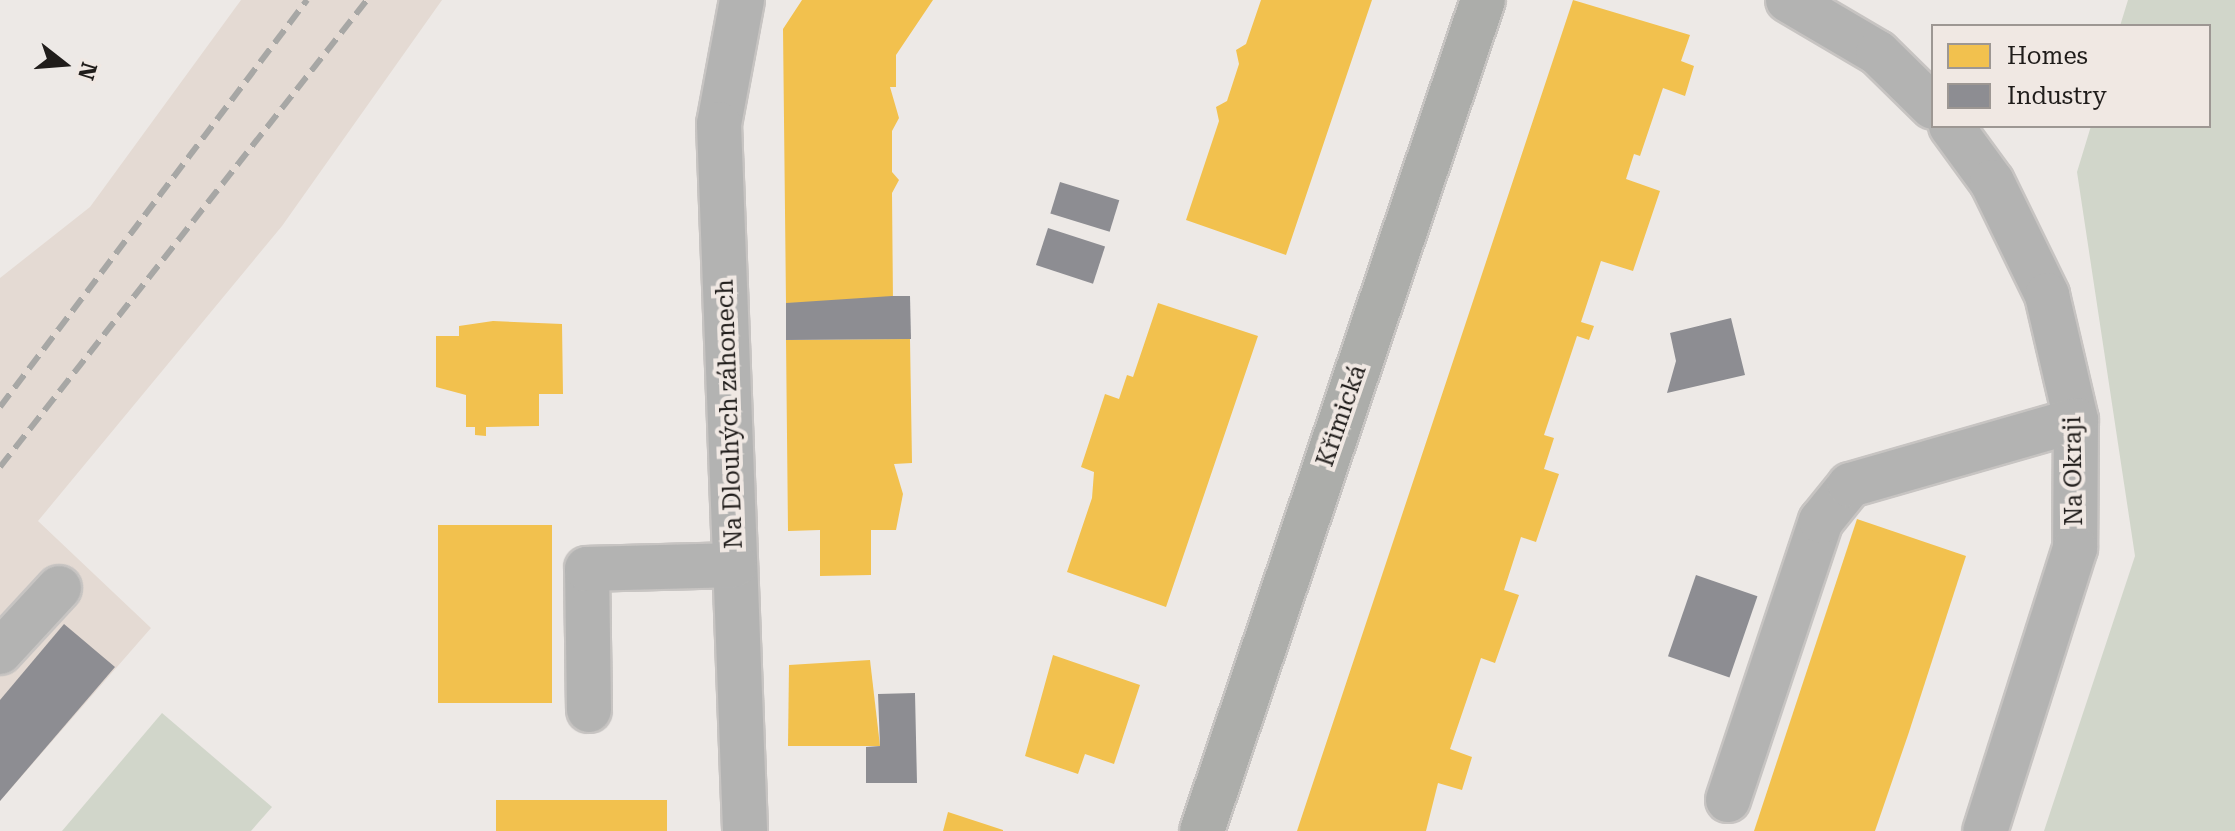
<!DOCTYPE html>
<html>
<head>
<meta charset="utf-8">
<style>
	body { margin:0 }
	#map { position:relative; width:2235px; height:831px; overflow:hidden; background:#ede9e6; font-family:"Roboto Serif",serif }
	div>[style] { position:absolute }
	.built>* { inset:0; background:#e4dad3 }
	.green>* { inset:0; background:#d1d6ca }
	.homes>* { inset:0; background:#f2c14e; transform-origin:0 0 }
	.industry>* { inset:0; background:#8d8d92; transform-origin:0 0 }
	.roads { filter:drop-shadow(2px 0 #c7c4c2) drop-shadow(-2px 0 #c7c4c2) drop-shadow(0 2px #c7c4c2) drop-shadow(0 -2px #c7c4c2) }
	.minor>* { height:44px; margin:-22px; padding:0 22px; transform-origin:22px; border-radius:22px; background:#b3b3b2 }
	.major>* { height:44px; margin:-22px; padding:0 22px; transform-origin:22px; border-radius:22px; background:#acadaa }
	.rail>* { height:6px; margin-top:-3px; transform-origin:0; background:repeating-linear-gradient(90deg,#a7a7a5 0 16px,transparent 0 24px) }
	span { translate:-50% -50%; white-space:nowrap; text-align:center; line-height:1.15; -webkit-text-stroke:8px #f0e8e3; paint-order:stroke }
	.street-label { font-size:24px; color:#201d1b }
	.legend { position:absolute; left:1931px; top:24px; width:280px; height:104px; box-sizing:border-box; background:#f0e8e3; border:2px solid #9d9793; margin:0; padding:10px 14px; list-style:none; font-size:24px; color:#201d1b }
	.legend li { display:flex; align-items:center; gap:16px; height:40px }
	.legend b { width:40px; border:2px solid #9d9793 }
	.north { position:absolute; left:24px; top:24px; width:80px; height:80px; -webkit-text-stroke:6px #f0e8e3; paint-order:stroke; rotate:107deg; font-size:22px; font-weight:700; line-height:32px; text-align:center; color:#201d1b }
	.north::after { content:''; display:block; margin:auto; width:28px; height:36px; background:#201d1b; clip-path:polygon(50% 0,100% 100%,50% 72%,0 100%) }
</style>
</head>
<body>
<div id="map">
	<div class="built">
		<i style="clip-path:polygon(241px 0,442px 0,282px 226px,38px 521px,151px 628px,0 801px,0 278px,90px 207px)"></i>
	</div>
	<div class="green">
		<i style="clip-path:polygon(2128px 0,2235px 0,2235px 831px,2044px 831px,2135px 556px,2077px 172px,2091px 126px,2209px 126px,2209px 26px,2120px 26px)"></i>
		<i style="clip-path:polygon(162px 713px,272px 807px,251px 831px,62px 831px)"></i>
	</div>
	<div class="homes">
		<i style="clip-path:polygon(802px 0,933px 0,896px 55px,896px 87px,890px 87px,899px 118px,892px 131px,892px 172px,899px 180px,892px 193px,893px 302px,786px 303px,783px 29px)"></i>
		<i style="clip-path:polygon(1261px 0,1372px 0,1286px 255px,1186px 220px,1219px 121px,1216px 107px,1227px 101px,1239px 64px,1236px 50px,1246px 44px)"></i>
		<i style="clip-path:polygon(1573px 0,1690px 35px,1681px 61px,1694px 66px,1685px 96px,1663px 88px,1640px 156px,1634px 154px,1626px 179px,1660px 191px,1633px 271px,1601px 261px,1581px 322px,1594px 326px,1589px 340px,1577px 336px,1544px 435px,1554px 438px,1544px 469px,1559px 474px,1536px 542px,1521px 537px,1504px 590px,1519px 595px,1495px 663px,1481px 658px,1450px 749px,1472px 757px,1462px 790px,1438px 783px,1426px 831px,1297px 831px)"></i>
		<i style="clip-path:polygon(1158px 303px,1258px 336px,1166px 607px,1067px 572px,1092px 498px,1094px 472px,1081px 467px,1105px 394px,1119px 399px,1127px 375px,1133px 377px)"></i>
		<i style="clip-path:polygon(493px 321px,562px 324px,563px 394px,539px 394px,539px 426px,486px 427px,486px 436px,475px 435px,475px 427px,466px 427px,466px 395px,436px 387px,436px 336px,459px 336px,459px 326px)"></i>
		<i style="clip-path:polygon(910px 339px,912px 463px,894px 464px,903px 494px,896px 530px,871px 530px,871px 575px,820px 576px,820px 530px,788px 531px,786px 340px)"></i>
		<i style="clip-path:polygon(1857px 519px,1966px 556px,1909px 732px,1875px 831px,1754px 831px)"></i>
		<i style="left:552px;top:525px;width:178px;height:114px;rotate:90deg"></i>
		<i style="clip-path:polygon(1053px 655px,1140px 685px,1114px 764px,1085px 754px,1078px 774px,1025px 756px)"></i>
		<i style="clip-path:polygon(870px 660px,880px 746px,788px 746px,789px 665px)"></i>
		<i style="left:667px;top:800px;width:31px;height:171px;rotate:90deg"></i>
		<i style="clip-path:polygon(948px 812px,1003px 830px,1003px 831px,943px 831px)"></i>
	</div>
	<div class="industry">
		<i style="left:1060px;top:182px;width:62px;height:33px;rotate:17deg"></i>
		<i style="left:1048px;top:228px;width:60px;height:39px;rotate:18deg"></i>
		<i style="clip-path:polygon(892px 296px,910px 296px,911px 339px,786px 340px,786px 303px)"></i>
		<i style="clip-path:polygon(1731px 318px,1745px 375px,1667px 393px,1676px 361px,1670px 333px)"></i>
		<i style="left:1696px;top:575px;width:65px;height:86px;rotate:19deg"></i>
		<i style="clip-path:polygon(64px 624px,115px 667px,0 801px,0 700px)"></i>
		<i style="clip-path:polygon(915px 693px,917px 783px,866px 783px,866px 747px,880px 746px,878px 694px)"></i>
	</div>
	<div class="roads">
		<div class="minor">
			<i style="left:742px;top:0;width:126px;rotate:100.5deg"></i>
			<i style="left:719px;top:124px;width:707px;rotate:87.89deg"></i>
			<i style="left:1788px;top:0;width:104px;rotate:30.5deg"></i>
			<i style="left:1878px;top:53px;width:77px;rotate:44.5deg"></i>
			<i style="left:1951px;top:126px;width:69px;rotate:53.8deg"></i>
			<i style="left:1992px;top:182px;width:126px;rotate:64deg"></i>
			<i style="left:2047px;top:295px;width:128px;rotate:76.9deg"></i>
			<i style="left:2076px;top:420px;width:128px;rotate:90.4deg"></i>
			<i style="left:2075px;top:548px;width:297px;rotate:107.6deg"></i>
			<i style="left:0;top:652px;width:87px;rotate:-47.3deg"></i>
			<i style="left:589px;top:710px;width:141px;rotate:-90.8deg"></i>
			<i style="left:587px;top:569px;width:148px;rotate:-1.5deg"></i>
			<i style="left:1728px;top:800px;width:294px;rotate:-71.6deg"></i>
			<i style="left:1821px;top:521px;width:46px;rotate:-51.1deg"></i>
			<i style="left:1850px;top:485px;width:235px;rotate:-16deg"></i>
		</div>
		<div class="major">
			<i style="left:1202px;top:831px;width:877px;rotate:-71.32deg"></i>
		</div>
	</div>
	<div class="rail">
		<i style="left:0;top:407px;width:510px;rotate:-52.97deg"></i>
		<i style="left:0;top:467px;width:594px;rotate:-51.84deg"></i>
	</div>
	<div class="street-label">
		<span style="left:730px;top:414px;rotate:-92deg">Na Dlouhých záhonech</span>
		<span style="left:1342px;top:416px;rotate:-71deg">Křimická</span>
		<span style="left:2074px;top:471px;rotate:-91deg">Na Okraji</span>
	</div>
	<ul class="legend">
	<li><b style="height:22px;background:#f2c14e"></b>Homes</li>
	<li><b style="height:22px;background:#8d8d92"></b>Industry</li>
	</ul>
	<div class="north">N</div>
</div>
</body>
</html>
